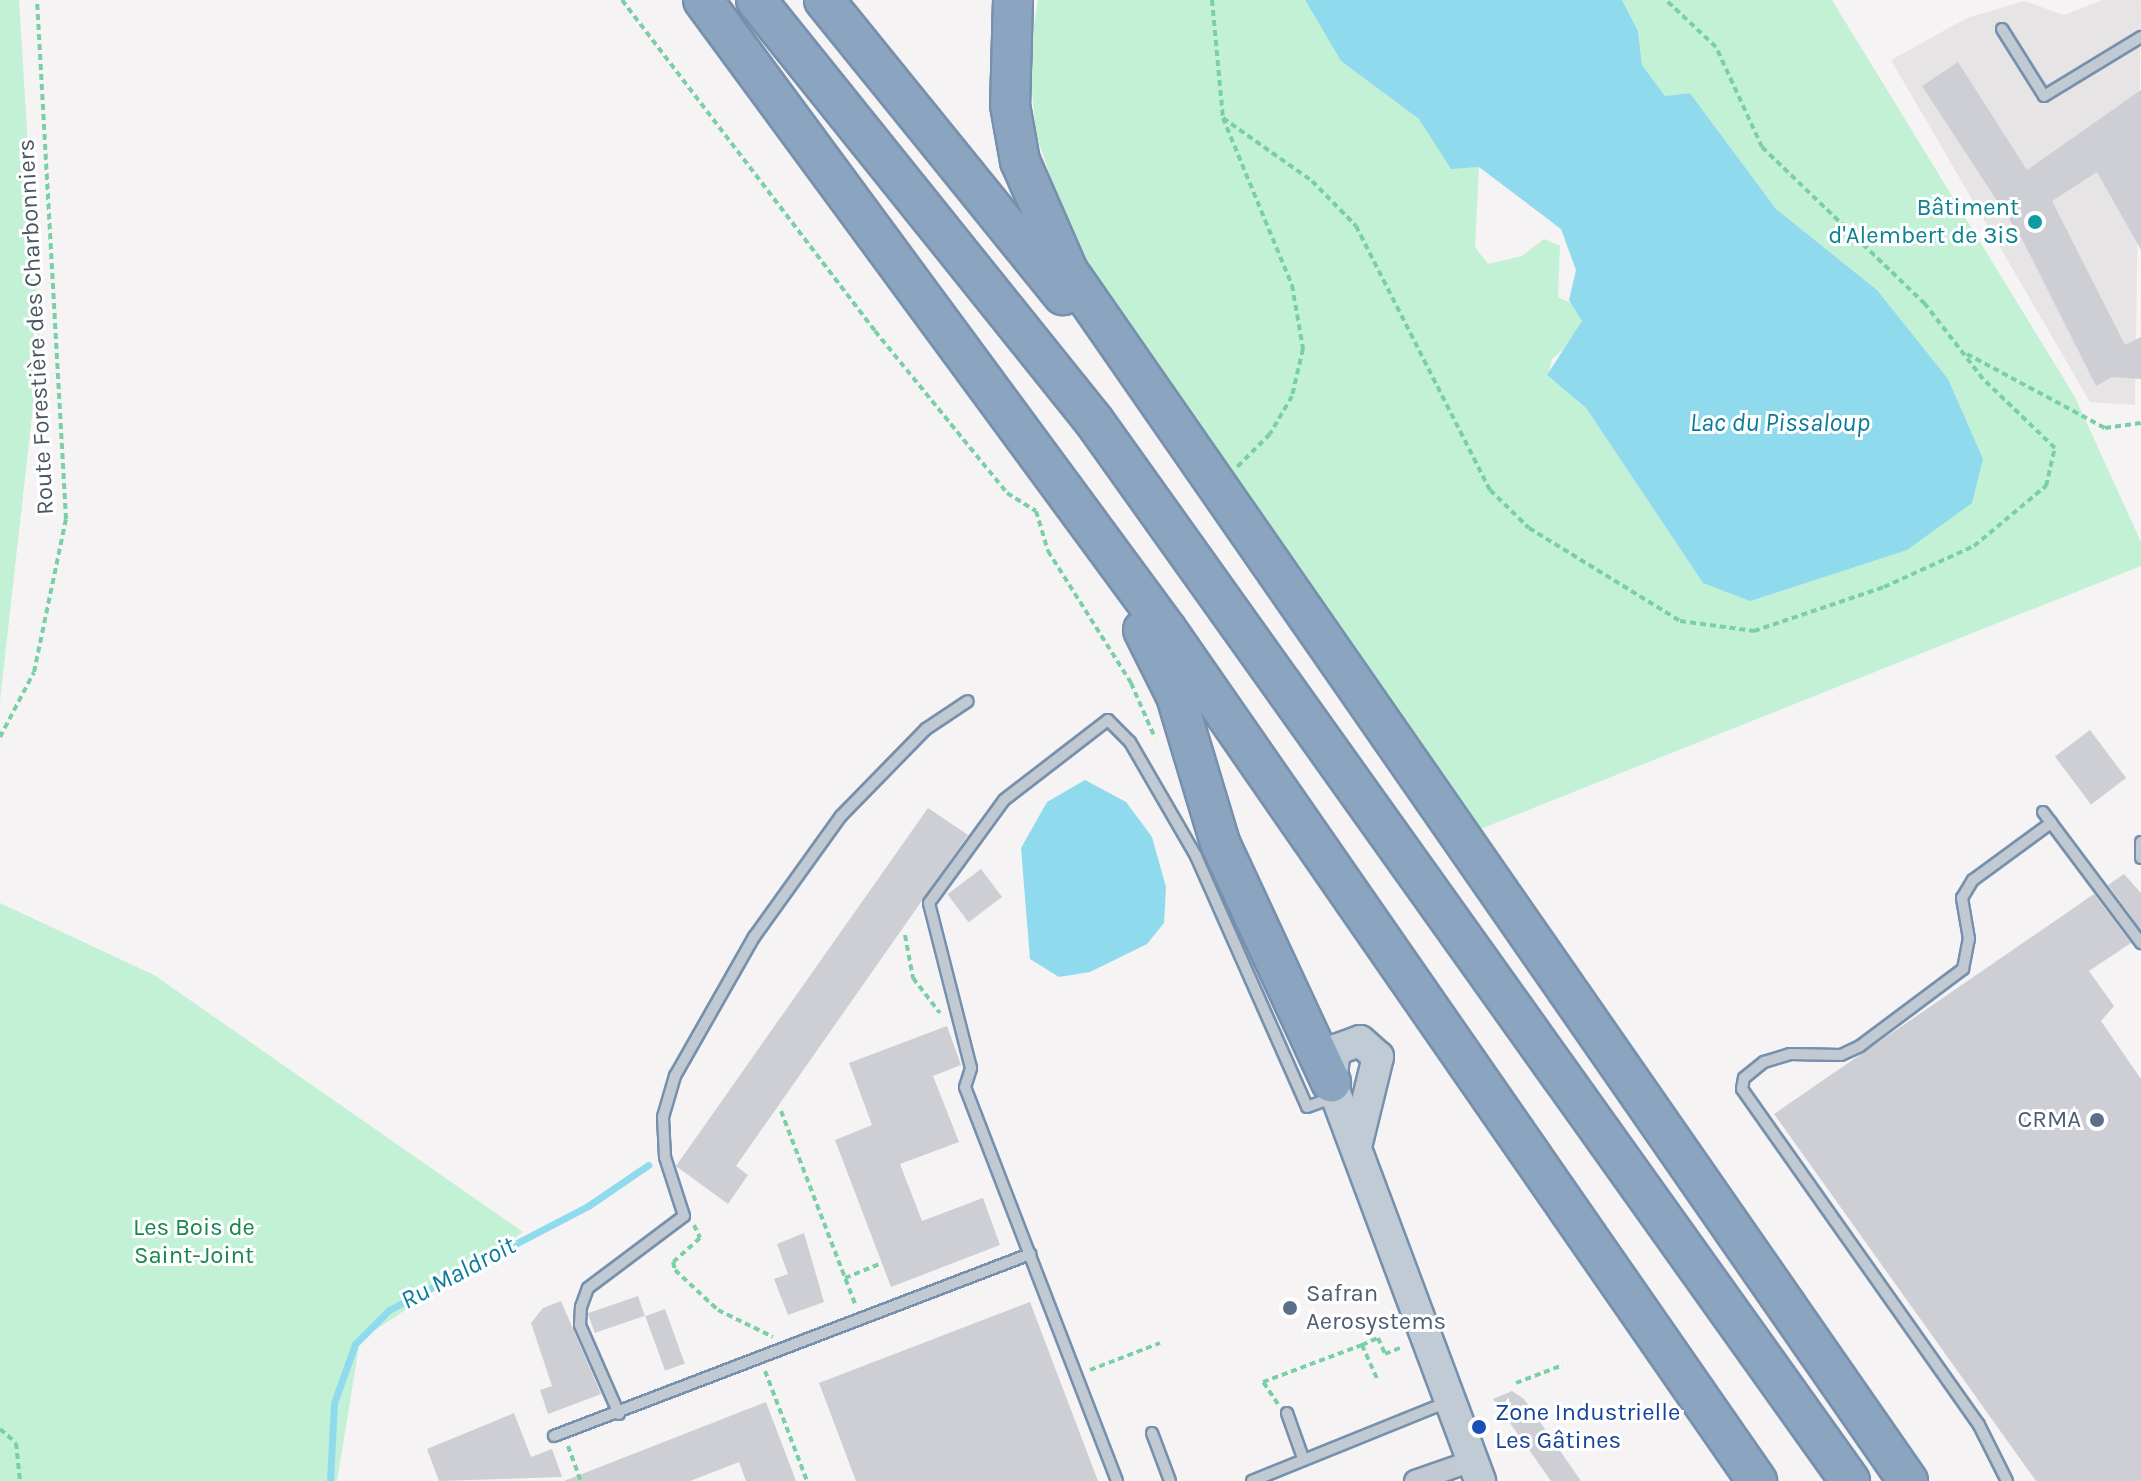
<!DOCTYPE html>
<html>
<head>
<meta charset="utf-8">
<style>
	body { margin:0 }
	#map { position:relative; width:2141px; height:1481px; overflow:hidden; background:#f5f3f3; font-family:Karla,sans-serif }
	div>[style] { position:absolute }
	.education>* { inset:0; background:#e6e4e5 }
	.green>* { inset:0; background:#c3f1d5 }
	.water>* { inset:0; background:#90daee }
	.stream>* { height:7px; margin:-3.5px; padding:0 3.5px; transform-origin:3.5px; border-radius:3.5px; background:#90daee }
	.building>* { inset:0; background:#cdcfd5; transform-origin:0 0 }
	.path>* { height:4px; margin-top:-2px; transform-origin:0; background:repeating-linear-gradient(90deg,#7ad0a6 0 6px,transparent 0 10px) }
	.roads { filter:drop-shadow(2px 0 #7690ad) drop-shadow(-2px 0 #7690ad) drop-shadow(0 2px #7690ad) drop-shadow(0 -2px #7690ad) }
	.lane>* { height:10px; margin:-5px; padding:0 5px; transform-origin:5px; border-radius:5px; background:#c1cad2 }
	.street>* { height:20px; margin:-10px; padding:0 10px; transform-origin:10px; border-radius:10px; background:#c1cad2 }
	.secondary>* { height:30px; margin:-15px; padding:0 15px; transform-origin:15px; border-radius:15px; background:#c1cbd6 }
	.highway>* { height:38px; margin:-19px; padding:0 19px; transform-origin:19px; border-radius:19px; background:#8ba5c1 }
	.dots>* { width:22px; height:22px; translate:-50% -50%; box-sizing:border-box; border:4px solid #fff; border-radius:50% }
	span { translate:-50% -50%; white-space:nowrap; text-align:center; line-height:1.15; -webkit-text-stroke:6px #fff; paint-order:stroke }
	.culture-label { font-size:24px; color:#0d838f }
	.right { translate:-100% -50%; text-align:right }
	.street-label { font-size:24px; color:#4a5661 }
	.service-label { font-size:24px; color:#4e5e75 }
	.left { translate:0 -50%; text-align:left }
	.park-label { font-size:24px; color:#17864f }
	.transit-label { font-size:24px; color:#164399 }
	.water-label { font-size:26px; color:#0c7c9b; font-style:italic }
</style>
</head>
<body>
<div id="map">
	<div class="education">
		<i style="clip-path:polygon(2103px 0,2141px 0,2135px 405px,2090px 402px,1891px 60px,1967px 18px,2024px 1px,2064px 15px)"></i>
	</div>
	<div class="green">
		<i style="clip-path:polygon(0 0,19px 0,40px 344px,0 701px)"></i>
		<i style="clip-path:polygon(1038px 0,1305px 0,1341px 61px,1420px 119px,1451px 168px,1479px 167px,1475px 247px,1488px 264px,1522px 256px,1544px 239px,1560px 246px,1558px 297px,1577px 306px,1582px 321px,1575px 340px,1552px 359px,1548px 376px,1586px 408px,1703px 583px,1750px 600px,1947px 379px,1877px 290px,1776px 209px,1690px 93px,1665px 96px,1642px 65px,1638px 31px,1622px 0,1832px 0,2075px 397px,2141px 542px,2141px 566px,1478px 830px,1123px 321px,1068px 228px,1036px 134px,1029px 58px)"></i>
		<i style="clip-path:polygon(0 903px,154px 975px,523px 1232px,360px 1340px,337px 1481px,0 1481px)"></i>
	</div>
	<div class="water">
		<i style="clip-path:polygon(1305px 0,1622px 0,1638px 31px,1642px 65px,1665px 96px,1690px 93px,1776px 209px,1877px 290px,1948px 379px,1983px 459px,1972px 503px,1907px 550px,1750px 601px,1703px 583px,1586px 408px,1547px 375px,1582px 321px,1569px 300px,1576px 270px,1561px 229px,1479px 167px,1451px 169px,1419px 119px,1341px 61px)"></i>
		<i style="clip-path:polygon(1085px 780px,1126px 802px,1152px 837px,1166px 887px,1164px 923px,1147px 944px,1090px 972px,1059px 977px,1030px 959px,1021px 848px,1047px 802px)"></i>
	</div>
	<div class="stream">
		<i style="left:330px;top:1481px;width:78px;rotate:-87.1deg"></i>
		<i style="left:334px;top:1403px;width:63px;rotate:-70.4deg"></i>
		<i style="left:355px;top:1344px;width:48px;rotate:-45deg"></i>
		<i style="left:389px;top:1310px;width:225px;rotate:-27.6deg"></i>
		<i style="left:588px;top:1206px;width:73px;rotate:-34.3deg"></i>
	</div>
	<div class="building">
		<i style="clip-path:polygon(1958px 62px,2027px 170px,2141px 90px,2141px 250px,2097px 172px,2052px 201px,2125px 345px,2141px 337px,2141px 379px,2112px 377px,2096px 386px,2022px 239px,1922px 86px)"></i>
		<i style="left:2090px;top:730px;width:60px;height:44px;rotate:53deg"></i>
		<i style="clip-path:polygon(928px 808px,968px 835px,736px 1166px,748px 1175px,728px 1204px,676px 1166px)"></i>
		<i style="left:981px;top:869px;width:35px;height:42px;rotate:53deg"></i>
		<i style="clip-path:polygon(2124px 874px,2141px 893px,2141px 930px,2108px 885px)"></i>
		<i style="clip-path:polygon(2094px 894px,2131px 943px,2089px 971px,2114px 1006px,2101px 1021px,2141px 1079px,2141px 1481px,2036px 1481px,1774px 1114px)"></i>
		<i style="clip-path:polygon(947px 1026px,961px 1065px,933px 1076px,959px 1142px,900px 1164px,922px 1221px,983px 1198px,1000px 1245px,891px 1287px,835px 1140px,872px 1125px,849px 1063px)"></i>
		<i style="clip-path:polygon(804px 1233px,824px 1302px,788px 1315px,774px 1279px,788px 1274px,777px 1244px)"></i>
		<i style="left:638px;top:1296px;width:21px;height:53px;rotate:71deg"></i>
		<i style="clip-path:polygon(561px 1301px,601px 1394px,548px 1414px,540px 1390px,552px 1386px,531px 1323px,543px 1308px)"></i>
		<i style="clip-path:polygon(1030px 1302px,1098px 1481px,856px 1481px,819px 1383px)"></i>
		<i style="left:665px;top:1309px;width:58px;height:21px;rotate:70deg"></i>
		<i style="clip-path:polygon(1512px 1391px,1524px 1399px,1581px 1481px,1551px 1481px,1493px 1399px)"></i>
		<i style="clip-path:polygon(766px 1402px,796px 1481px,746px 1481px,739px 1462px,690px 1481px,564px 1481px)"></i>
		<i style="clip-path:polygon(514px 1413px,531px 1457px,552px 1449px,562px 1477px,439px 1481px,427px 1449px)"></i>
	</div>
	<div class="path">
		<i style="left:622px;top:0;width:417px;rotate:52.6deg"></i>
		<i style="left:875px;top:331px;width:209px;rotate:50.8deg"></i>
		<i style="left:1007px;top:493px;width:34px;rotate:32deg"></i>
		<i style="left:1036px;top:511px;width:42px;rotate:73.3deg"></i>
		<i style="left:1048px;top:551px;width:156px;rotate:57.8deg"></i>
		<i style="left:1131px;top:683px;width:60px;rotate:66.4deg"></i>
		<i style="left:1212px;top:0;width:119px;rotate:84.7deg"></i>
		<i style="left:1223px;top:118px;width:181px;rotate:67.6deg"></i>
		<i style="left:1292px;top:285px;width:65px;rotate:80.2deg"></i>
		<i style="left:1303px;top:349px;width:48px;rotate:103.2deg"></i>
		<i style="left:1292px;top:396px;width:44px;rotate:120.1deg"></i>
		<i style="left:1270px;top:434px;width:47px;rotate:135deg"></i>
		<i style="left:1223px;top:118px;width:109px;rotate:35.3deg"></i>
		<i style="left:1312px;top:181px;width:63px;rotate:45.6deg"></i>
		<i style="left:1356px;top:226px;width:296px;rotate:63.1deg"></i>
		<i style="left:1490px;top:490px;width:54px;rotate:44.3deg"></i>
		<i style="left:1529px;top:528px;width:177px;rotate:31.6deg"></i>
		<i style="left:1680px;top:621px;width:75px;rotate:7.7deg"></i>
		<i style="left:1754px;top:631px;width:137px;rotate:-18.7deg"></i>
		<i style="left:1884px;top:587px;width:99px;rotate:-24.5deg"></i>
		<i style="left:1974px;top:546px;width:94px;rotate:-39.8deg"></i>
		<i style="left:2046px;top:486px;width:39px;rotate:-77deg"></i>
		<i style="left:2055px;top:448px;width:100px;rotate:-136.2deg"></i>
		<i style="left:1983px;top:379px;width:95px;rotate:-127.7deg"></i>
		<i style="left:1925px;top:304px;width:226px;rotate:-136.1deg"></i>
		<i style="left:1762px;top:147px;width:110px;rotate:-114.7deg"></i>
		<i style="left:1716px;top:47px;width:69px;rotate:-136.8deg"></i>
		<i style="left:1967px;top:354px;width:157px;rotate:28.2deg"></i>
		<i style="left:2105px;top:428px;width:36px;rotate:-8deg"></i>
		<i style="left:0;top:737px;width:73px;rotate:-62.4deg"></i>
		<i style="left:34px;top:672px;width:156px;rotate:-78.2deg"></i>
		<i style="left:66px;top:519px;width:520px;rotate:-93.2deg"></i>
		<i style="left:905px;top:935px;width:44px;rotate:79.5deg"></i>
		<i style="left:913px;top:978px;width:44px;rotate:52.4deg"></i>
		<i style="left:781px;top:1111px;width:207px;rotate:69deg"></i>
		<i style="left:694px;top:1225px;width:14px;rotate:65deg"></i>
		<i style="left:700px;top:1238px;width:36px;rotate:138deg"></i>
		<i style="left:673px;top:1262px;width:8px;rotate:76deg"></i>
		<i style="left:675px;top:1270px;width:59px;rotate:42.9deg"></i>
		<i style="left:718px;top:1310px;width:61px;rotate:26.1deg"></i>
		<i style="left:845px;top:1278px;width:37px;rotate:-22deg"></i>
		<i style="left:1362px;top:1345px;width:17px;rotate:-24deg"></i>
		<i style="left:1378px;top:1338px;width:17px;rotate:66deg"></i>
		<i style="left:1385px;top:1354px;width:18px;rotate:-22deg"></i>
		<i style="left:1090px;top:1370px;width:75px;rotate:-21.1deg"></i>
		<i style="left:765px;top:1371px;width:118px;rotate:69.1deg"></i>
		<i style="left:1516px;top:1383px;width:50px;rotate:-21deg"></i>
		<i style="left:1278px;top:1404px;width:27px;rotate:-124deg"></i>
		<i style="left:1263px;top:1382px;width:106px;rotate:-20.5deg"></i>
		<i style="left:1362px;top:1345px;width:37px;rotate:66deg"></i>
		<i style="left:0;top:1429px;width:21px;rotate:41deg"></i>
		<i style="left:16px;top:1443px;width:38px;rotate:84deg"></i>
		<i style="left:568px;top:1446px;width:37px;rotate:70deg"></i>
	</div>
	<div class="roads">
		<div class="lane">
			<i style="left:2002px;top:29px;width:79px;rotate:57.9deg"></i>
			<i style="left:2044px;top:96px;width:114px;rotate:-31.3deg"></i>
			<i style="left:2043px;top:812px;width:164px;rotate:53.2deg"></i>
			<i style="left:2141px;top:842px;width:16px;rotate:90deg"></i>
			<i style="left:1287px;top:1413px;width:48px;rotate:70.4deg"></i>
			<i style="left:619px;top:1414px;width:97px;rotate:-113.7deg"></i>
			<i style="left:580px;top:1325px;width:18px;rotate:-87deg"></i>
			<i style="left:581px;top:1307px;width:20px;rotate:-70deg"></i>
			<i style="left:588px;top:1288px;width:120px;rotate:-36.9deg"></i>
			<i style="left:684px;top:1216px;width:62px;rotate:-107.9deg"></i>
			<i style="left:665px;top:1157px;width:40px;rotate:-92.9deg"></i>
			<i style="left:663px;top:1117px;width:43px;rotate:-73.7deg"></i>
			<i style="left:675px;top:1076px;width:160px;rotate:-60.4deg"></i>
			<i style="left:754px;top:937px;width:149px;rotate:-54.3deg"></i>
			<i style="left:841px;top:816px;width:122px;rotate:-45.7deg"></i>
			<i style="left:926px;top:729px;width:50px;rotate:-33.7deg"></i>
			<i style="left:1152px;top:1433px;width:51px;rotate:69.4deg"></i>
			<i style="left:554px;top:1436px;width:510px;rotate:-20.92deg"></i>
			<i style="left:1117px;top:1481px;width:422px;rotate:-111.1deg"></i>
			<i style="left:965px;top:1087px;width:20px;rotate:-72deg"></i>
			<i style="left:971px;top:1068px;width:170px;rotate:-104.3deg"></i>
			<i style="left:929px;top:903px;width:127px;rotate:-53.9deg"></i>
			<i style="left:1004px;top:800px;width:131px;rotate:-37.6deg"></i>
			<i style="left:1108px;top:720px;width:31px;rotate:45deg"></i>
			<i style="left:1130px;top:742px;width:132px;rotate:59.9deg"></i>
			<i style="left:1196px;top:856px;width:274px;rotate:66.1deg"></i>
			<i style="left:1307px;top:1107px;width:30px;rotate:-20deg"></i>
			<i style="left:1252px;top:1481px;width:211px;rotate:-22deg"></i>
			<i style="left:2007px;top:1481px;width:63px;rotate:-116.6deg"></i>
			<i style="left:1979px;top:1425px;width:411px;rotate:-125.2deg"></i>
			<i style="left:1742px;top:1089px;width:11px;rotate:-80deg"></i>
			<i style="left:1744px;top:1078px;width:26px;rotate:-39deg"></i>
			<i style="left:1764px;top:1062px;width:27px;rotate:-17deg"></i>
			<i style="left:1790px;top:1054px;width:51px;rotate:1.1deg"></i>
			<i style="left:1841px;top:1055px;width:21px;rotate:-25deg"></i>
			<i style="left:1860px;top:1046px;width:129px;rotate:-36.8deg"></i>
			<i style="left:1963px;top:969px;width:31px;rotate:-79deg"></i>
			<i style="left:1969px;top:939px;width:42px;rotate:-99.7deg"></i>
			<i style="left:1962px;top:898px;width:21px;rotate:-59deg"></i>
			<i style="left:1973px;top:880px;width:97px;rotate:-36.2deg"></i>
		</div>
		<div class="street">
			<i style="left:1415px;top:1481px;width:60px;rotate:-19.3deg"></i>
		</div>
		<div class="secondary">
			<i style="left:1356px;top:1147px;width:93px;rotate:-76.3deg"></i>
			<i style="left:1378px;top:1057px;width:24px;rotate:-138deg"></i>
			<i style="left:1360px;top:1041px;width:27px;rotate:160deg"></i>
			<i style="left:1335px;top:1050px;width:32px;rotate:97deg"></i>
			<i style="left:1331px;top:1082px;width:426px;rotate:69.5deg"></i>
		</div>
		<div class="highway">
			<i style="left:703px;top:0;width:782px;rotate:53.63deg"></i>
			<i style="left:1167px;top:630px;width:1036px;rotate:55.27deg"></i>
			<i style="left:756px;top:0;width:540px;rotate:51.24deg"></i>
			<i style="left:1094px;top:421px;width:1302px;rotate:54.5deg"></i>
			<i style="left:824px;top:0;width:380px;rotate:51deg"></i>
			<i style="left:1013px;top:0;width:105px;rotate:91.6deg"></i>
			<i style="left:1010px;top:105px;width:57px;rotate:79.9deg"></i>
			<i style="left:1020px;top:161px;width:120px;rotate:66.4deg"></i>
			<i style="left:1068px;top:271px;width:1473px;rotate:55.23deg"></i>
			<i style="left:1143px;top:630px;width:74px;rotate:63.4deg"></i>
			<i style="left:1176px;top:696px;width:153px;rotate:73.3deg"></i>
			<i style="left:1220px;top:843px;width:264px;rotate:65.1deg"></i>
		</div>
	</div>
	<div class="dots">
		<i style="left:2035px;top:222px;background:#0f9aa8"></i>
		<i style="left:2097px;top:1120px;background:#5c6f8a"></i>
		<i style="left:1290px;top:1308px;background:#5c6f8a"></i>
		<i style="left:1479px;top:1427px;background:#1a4fb4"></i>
	</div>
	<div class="culture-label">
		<span class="right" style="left:2019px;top:222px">Bâtiment<br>d'Alembert de 3iS</span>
	</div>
	<div class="street-label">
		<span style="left:36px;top:327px;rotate:-93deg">Route Forestière des Charbonniers</span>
	</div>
	<div class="service-label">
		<span class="right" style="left:2081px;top:1120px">CRMA</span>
		<span class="left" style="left:1306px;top:1308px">Safran<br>Aerosystems</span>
	</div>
	<div class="park-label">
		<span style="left:194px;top:1242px">Les Bois de<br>Saint-Joint</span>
	</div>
	<div class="transit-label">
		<span class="left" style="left:1495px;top:1427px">Zone Industrielle<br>Les Gâtines</span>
	</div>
	<div class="water-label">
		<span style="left:1780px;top:423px">Lac du Pissaloup</span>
		<span style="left:458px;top:1273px;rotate:-28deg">Ru Maldroit</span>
	</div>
</div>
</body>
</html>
